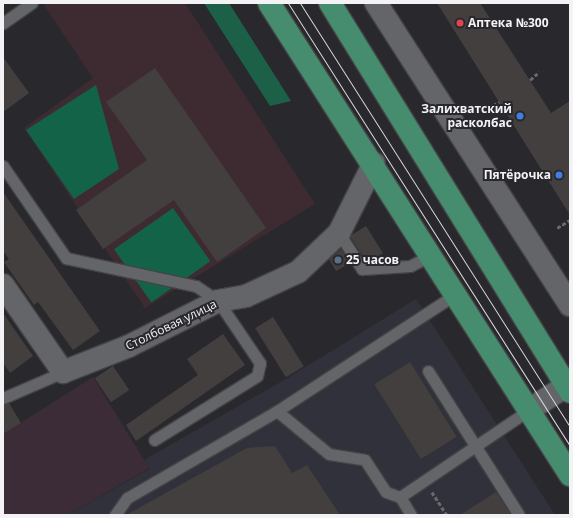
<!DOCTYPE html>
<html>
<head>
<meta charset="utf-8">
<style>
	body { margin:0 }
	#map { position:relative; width:573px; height:518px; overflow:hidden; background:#29292d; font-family:"Open Sans",sans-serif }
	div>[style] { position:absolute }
	.built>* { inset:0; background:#30313a }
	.industrial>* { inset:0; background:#3b2c38 }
	.education>* { inset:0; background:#3e2b32 }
	.green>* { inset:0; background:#1b6047 }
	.forest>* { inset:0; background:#126347; transform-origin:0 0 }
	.building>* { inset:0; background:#433f3f; transform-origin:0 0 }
	.path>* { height:2.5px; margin-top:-1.25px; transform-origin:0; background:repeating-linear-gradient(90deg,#69696c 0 4px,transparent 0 6px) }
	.roads { filter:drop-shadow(1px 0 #444446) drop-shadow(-1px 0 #444446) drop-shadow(0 1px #444446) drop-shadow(0 -1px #444446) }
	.service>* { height:11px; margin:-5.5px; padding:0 5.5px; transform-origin:5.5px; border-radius:5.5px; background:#646568 }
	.minor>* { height:22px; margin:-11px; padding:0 11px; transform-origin:11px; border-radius:11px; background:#646568 }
	.trunk>* { height:22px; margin:-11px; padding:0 11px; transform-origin:11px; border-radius:11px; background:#468c6e }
	.tram>* { height:1px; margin:-0.5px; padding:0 0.5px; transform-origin:0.5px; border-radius:0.5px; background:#d8d8da }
	.dots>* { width:11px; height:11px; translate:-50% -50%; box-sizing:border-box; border:2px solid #29292d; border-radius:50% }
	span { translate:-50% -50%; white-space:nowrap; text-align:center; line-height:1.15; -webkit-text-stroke:4px #29292d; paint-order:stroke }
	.poi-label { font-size:12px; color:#f3f3f5; font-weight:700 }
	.left { translate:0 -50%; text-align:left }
	.right { translate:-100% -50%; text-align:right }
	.street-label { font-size:12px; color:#f3f3f5 }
	.frame { position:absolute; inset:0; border:4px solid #f3f3f5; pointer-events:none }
</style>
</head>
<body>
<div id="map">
	<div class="built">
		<i style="clip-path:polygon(416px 299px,555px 515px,68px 515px,149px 469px,144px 460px,286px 379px)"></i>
	</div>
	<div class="industrial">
		<i style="clip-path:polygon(93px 377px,149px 468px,68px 515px,3px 515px,3px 434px)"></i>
	</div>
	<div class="education">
		<i style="clip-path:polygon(46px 3px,185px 3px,315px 204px,145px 308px,24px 128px,93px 78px,44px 5px)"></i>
	</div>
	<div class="green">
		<i style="clip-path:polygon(204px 3px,229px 3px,291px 101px,270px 106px)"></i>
	</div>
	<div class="forest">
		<i style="clip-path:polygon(96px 85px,119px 169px,74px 199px,26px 130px)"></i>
		<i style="left:173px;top:208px;width:65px;height:72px;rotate:55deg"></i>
	</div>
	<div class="building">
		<i style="clip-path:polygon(437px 3px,480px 3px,551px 113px,570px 101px,570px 215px)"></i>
		<i style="clip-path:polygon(3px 57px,29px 93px,3px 112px)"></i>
		<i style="clip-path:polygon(155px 68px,266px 228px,217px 262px,174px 200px,103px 249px,76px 210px,147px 160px,106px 102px)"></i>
		<i style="clip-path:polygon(3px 192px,100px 331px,73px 350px,38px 302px,34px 305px,4px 262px,9px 259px,3px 251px)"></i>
		<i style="left:366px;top:226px;width:32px;height:19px;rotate:58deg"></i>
		<i style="clip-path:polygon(341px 249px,350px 263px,336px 271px,329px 259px)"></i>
		<i style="clip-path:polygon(3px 313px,33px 356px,10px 373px,3px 363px)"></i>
		<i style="left:273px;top:317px;width:58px;height:21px;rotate:58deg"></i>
		<i style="clip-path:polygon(223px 334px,245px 365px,136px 441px,126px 425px,198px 375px,187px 359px)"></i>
		<i style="left:410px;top:362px;width:88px;height:42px;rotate:58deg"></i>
		<i style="left:113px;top:366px;width:29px;height:22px;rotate:56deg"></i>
		<i style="clip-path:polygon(9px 403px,21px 423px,3px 434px,3px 405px)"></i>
		<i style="clip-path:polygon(275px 446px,292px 473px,307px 465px,340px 515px,126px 515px,247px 448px)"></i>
		<i style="clip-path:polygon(496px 492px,511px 515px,460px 515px)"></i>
	</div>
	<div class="path">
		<i style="left:530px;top:80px;width:12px;rotate:-42deg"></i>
		<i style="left:483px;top:112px;width:19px;rotate:-32deg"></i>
		<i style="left:557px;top:228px;width:15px;rotate:-32deg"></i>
		<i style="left:432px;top:492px;width:27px;rotate:57deg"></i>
	</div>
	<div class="roads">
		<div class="service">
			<i style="left:3px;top:23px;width:35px;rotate:-35deg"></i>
			<i style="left:3px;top:166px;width:112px;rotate:55.6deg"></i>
			<i style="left:66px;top:258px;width:133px;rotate:12.2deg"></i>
			<i style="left:196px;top:286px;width:27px;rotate:34deg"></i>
			<i style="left:218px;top:301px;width:75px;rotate:55.9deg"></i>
			<i style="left:260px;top:363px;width:13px;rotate:103deg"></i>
			<i style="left:257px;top:376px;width:121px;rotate:148.1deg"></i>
			<i style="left:339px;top:233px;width:43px;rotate:57.4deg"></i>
			<i style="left:362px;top:269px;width:48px;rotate:-3.6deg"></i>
			<i style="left:410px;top:266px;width:25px;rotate:-27deg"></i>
			<i style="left:428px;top:371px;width:170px;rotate:57.7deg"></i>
			<i style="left:3px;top:398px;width:65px;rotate:-23.4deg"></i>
			<i style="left:277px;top:411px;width:67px;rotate:39.6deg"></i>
			<i style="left:329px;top:454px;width:36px;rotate:9deg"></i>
			<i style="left:365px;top:460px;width:38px;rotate:57deg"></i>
			<i style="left:386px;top:492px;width:15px;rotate:20deg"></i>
			<i style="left:115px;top:515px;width:21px;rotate:-55deg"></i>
			<i style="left:127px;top:498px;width:173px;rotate:-30.1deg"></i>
			<i style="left:277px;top:411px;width:214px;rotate:-33.2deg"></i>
			<i style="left:411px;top:515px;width:21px;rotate:-121deg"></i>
			<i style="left:400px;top:497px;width:156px;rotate:-34deg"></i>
		</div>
		<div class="minor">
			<i style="left:376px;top:3px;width:359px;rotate:57.3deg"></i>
			<i style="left:3px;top:285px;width:106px;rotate:55.4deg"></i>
			<i style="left:63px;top:372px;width:71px;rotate:-21.5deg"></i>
			<i style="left:129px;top:346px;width:100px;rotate:-26.8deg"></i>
			<i style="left:218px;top:301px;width:28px;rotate:-10deg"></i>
			<i style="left:246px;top:296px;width:57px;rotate:-24.8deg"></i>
			<i style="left:298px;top:272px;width:57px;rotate:-43.6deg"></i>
			<i style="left:339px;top:233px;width:78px;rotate:-63.4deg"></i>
			<i style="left:529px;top:410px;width:44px;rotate:-33deg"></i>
		</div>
		<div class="trunk">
			<i style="left:269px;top:3px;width:560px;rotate:57.47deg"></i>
			<i style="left:330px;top:3px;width:457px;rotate:58.3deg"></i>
		</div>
	</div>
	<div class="tram">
		<i style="left:288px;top:3px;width:525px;rotate:57.52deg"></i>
		<i style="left:300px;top:3px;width:503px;rotate:57.51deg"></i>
	</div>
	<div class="dots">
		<i style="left:460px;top:23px;background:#e0444e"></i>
		<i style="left:520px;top:116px;background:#3f7fe0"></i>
		<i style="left:559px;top:175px;background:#3f7fe0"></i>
		<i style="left:338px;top:260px;background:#5c6f8a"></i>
	</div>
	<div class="poi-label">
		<span class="left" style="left:468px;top:23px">Аптека №300</span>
		<span class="right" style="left:512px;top:116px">Залихватский<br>расколбас</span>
		<span class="right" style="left:551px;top:175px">Пятёрочка</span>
		<span class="left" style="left:346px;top:260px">25 часов</span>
	</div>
	<div class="street-label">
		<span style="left:171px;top:325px;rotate:-26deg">Столбовая улица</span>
	</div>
	<div class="frame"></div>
</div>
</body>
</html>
